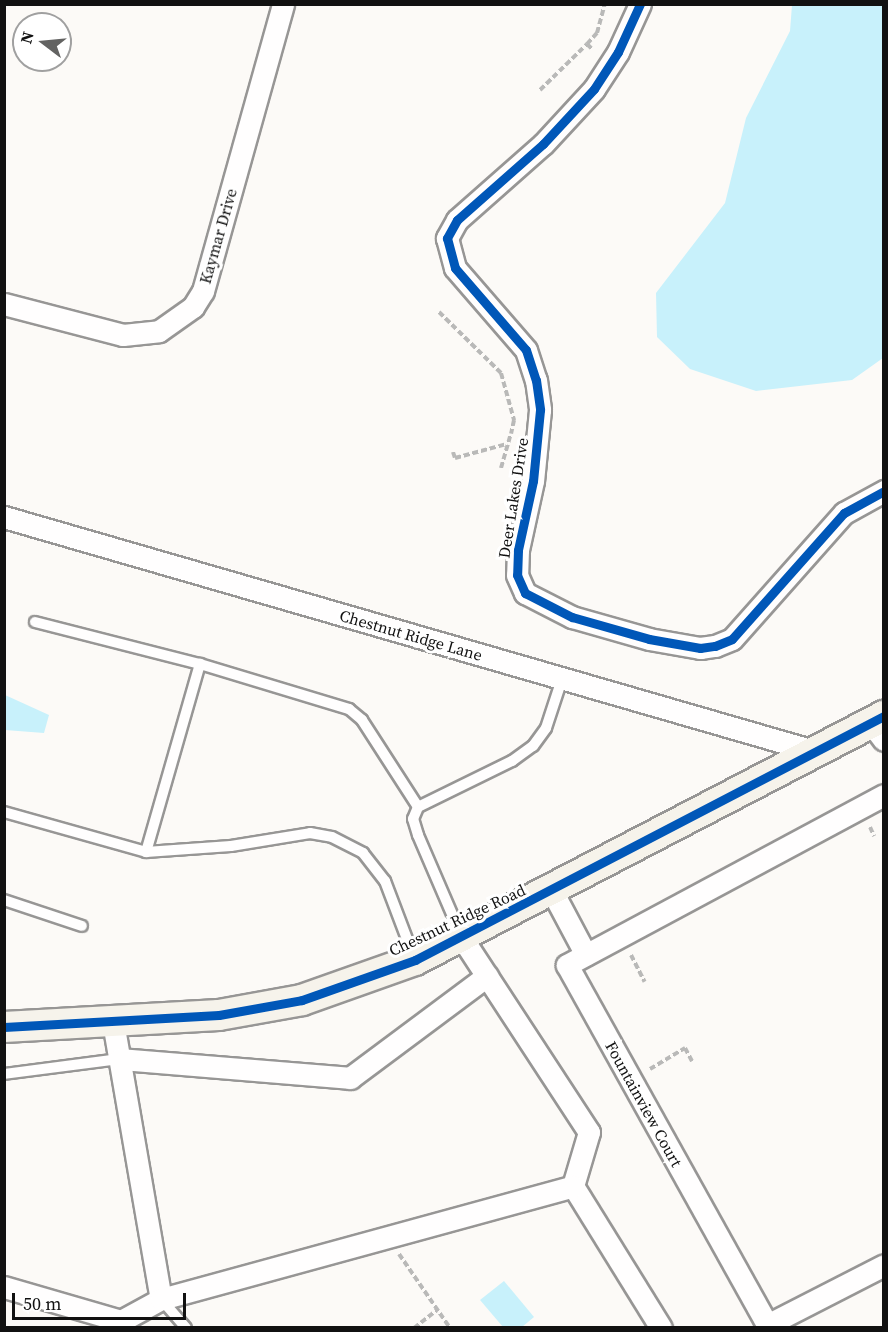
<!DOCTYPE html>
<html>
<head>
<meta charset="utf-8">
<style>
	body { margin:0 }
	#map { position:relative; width:888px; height:1332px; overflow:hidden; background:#fcfaf7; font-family:"Source Serif 4",serif }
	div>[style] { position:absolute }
	.water>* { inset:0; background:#c8f1fb }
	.path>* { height:4px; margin-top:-2px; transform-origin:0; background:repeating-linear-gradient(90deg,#b9b9b8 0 6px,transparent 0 9px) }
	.roads { filter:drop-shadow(2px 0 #979695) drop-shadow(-2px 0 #979695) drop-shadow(0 2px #979695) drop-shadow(0 -2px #979695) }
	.lane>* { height:10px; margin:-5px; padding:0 5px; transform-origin:5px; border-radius:5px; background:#fffefe }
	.street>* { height:21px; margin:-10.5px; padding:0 10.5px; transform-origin:10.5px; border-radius:10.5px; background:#fffefe }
	.secondary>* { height:30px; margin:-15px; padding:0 15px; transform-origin:15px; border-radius:15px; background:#f6f3eb }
	.cycleway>* { height:9px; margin:-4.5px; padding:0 4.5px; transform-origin:4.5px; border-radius:4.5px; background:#0057b8 }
	span { translate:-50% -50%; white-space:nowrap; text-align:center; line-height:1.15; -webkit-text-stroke:6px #fff; paint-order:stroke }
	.street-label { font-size:16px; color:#111 }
	.frame { position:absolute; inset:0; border:6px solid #111; pointer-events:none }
	.north { position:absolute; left:12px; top:12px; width:60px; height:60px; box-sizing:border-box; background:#fff; border:2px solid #a0a0a0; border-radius:50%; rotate:286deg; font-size:16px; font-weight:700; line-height:24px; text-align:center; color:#111 }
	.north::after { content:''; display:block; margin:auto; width:21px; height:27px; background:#636362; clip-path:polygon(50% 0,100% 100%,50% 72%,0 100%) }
	.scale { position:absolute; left:12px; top:1293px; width:174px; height:27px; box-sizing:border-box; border:3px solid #111; border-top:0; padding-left:8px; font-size:18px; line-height:21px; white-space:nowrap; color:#111; -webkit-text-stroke:4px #fff; paint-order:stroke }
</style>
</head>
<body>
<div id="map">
	<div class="water">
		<i style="clip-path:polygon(792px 5px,883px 5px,883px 358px,852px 380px,756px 391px,690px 369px,657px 337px,656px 293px,725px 203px,746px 118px,790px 31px)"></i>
		<i style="clip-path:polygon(5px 695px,49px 715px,44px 733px,5px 730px)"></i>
		<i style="clip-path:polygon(504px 1281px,534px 1317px,522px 1327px,503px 1327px,480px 1300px)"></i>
	</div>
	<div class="path">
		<i style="left:587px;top:44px;width:15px;rotate:-48deg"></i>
		<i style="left:597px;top:33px;width:30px;rotate:-75deg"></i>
		<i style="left:540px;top:90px;width:66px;rotate:-44.4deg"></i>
		<i style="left:587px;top:44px;width:8px;rotate:45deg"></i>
		<i style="left:439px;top:312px;width:87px;rotate:44.5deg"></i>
		<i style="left:501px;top:373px;width:49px;rotate:74.5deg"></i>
		<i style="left:514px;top:420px;width:14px;rotate:102deg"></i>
		<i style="left:453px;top:452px;width:6px;rotate:72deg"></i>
		<i style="left:455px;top:458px;width:54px;rotate:-15.1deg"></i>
		<i style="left:501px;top:468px;width:35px;rotate:-74deg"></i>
		<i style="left:870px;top:827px;width:10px;rotate:66deg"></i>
		<i style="left:631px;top:955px;width:30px;rotate:63deg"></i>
		<i style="left:650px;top:1069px;width:41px;rotate:-31deg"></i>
		<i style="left:685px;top:1048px;width:15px;rotate:62deg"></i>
		<i style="left:399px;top:1254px;width:90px;rotate:55.4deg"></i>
		<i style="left:414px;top:1328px;width:29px;rotate:-38deg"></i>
	</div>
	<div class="roads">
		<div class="lane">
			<i style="left:35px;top:622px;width:170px;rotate:14.3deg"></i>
			<i style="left:4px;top:812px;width:148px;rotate:15.7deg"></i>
			<i style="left:146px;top:852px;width:85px;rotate:-4deg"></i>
			<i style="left:231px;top:846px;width:80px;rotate:-9.3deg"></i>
			<i style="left:310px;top:833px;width:22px;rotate:10deg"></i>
			<i style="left:332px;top:837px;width:35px;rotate:27deg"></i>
			<i style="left:363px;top:853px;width:36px;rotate:52deg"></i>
			<i style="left:385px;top:881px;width:85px;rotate:69.2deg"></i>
			<i style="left:146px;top:852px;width:196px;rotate:-74deg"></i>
			<i style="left:200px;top:664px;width:156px;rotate:16.8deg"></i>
			<i style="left:349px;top:709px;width:17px;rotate:40deg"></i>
			<i style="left:362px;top:720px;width:103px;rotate:57.2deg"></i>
			<i style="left:4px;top:900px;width:82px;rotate:18.4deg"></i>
			<i style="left:461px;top:935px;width:109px;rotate:-113.3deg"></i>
			<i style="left:418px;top:835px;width:17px;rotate:-107deg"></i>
			<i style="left:413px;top:819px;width:13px;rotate:-67deg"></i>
			<i style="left:418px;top:807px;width:105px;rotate:-26.1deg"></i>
			<i style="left:512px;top:761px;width:26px;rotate:-36deg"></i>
			<i style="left:533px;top:746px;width:22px;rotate:-54deg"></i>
			<i style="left:546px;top:728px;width:52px;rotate:-71.9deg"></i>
			<i style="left:4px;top:1074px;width:117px;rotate:-7.4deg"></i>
			<i style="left:161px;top:1299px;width:38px;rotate:49deg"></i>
		</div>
		<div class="street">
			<i style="left:640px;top:4px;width:53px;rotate:114.6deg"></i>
			<i style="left:618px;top:52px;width:44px;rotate:123deg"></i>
			<i style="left:594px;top:89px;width:75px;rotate:132.8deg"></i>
			<i style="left:543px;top:144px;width:115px;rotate:138.5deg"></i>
			<i style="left:457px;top:220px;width:21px;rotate:119deg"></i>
			<i style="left:447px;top:238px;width:31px;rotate:75deg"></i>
			<i style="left:455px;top:268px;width:108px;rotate:49.1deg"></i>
			<i style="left:526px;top:350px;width:32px;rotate:72deg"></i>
			<i style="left:536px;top:380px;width:30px;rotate:82deg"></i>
			<i style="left:540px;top:410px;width:71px;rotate:95.6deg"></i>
			<i style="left:533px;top:481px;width:71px;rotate:102.3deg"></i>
			<i style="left:518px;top:550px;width:25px;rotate:92deg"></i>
			<i style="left:517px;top:575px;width:20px;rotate:66deg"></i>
			<i style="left:525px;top:593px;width:53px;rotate:27.1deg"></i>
			<i style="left:572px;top:617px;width:80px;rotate:15.9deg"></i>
			<i style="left:649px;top:639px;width:52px;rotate:10deg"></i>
			<i style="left:700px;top:648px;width:15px;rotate:-8deg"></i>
			<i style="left:715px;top:646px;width:18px;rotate:-22deg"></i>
			<i style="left:732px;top:639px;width:169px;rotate:-48.4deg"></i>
			<i style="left:844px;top:513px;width:46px;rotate:-28.8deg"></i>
			<i style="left:4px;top:304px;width:123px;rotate:14.6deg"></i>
			<i style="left:123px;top:335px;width:36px;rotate:-6deg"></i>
			<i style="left:159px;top:331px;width:42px;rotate:-35.2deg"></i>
			<i style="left:193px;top:307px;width:19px;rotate:-58deg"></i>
			<i style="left:203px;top:291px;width:298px;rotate:-74.4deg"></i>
			<i style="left:4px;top:517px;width:846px;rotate:16.12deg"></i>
			<i style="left:871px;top:723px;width:21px;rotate:53deg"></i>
			<i style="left:884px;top:795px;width:360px;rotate:151.8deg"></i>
			<i style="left:567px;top:965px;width:412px;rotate:60.9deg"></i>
			<i style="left:767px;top:1325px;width:131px;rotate:-27.1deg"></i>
			<i style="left:552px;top:891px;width:72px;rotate:62deg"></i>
			<i style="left:462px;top:938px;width:232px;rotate:56.8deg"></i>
			<i style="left:589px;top:1132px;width:56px;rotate:106.5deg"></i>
			<i style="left:573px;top:1186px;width:167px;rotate:58.2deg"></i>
			<i style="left:113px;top:1022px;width:281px;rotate:80.2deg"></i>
			<i style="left:120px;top:1059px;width:231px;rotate:4.7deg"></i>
			<i style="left:350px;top:1078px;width:171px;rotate:-36.7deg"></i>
			<i style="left:4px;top:1287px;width:122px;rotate:16.2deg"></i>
			<i style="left:121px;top:1321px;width:46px;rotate:-28.8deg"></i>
			<i style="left:161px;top:1299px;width:427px;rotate:-15.3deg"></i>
		</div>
		<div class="secondary">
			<i style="left:4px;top:1027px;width:215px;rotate:-3.2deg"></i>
			<i style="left:219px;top:1015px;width:84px;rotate:-10.2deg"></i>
			<i style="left:302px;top:1000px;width:120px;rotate:-19.5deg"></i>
			<i style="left:415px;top:960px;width:529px;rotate:-27.49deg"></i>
		</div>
	</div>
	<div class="cycleway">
		<i style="left:640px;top:4px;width:53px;rotate:114.6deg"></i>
		<i style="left:618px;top:52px;width:44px;rotate:123deg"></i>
		<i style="left:594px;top:89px;width:75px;rotate:132.8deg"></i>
		<i style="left:543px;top:144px;width:115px;rotate:138.5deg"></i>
		<i style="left:457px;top:220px;width:21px;rotate:119deg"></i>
		<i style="left:447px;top:238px;width:31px;rotate:75deg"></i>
		<i style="left:455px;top:268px;width:108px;rotate:49.1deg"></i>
		<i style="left:526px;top:350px;width:32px;rotate:72deg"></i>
		<i style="left:536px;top:380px;width:30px;rotate:82deg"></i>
		<i style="left:540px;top:410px;width:71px;rotate:95.6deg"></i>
		<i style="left:533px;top:481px;width:71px;rotate:102.3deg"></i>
		<i style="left:518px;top:550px;width:25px;rotate:92deg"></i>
		<i style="left:517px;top:575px;width:20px;rotate:66deg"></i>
		<i style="left:525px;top:593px;width:53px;rotate:27.1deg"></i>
		<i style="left:572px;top:617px;width:80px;rotate:15.9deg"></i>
		<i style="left:649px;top:639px;width:52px;rotate:10deg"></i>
		<i style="left:700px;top:648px;width:15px;rotate:-8deg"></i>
		<i style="left:715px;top:646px;width:18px;rotate:-22deg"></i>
		<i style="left:732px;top:639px;width:169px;rotate:-48.4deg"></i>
		<i style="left:844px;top:513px;width:46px;rotate:-28.8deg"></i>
		<i style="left:4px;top:1027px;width:215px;rotate:-3.2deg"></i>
		<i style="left:219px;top:1015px;width:84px;rotate:-10.2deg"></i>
		<i style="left:302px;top:1000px;width:120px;rotate:-19.5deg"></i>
		<i style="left:415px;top:960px;width:529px;rotate:-27.49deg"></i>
	</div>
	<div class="street-label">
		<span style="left:218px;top:236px;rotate:-74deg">Kaymar Drive</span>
		<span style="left:513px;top:498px;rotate:-81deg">Deer Lakes Drive</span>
		<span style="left:411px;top:635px;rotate:16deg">Chestnut Ridge Lane</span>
		<span style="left:457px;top:920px;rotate:-25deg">Chestnut Ridge Road</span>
		<span style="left:644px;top:1104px;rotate:61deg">Fountainview Court</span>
	</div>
	<div class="frame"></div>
	<div class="north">N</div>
	<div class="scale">50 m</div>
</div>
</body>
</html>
